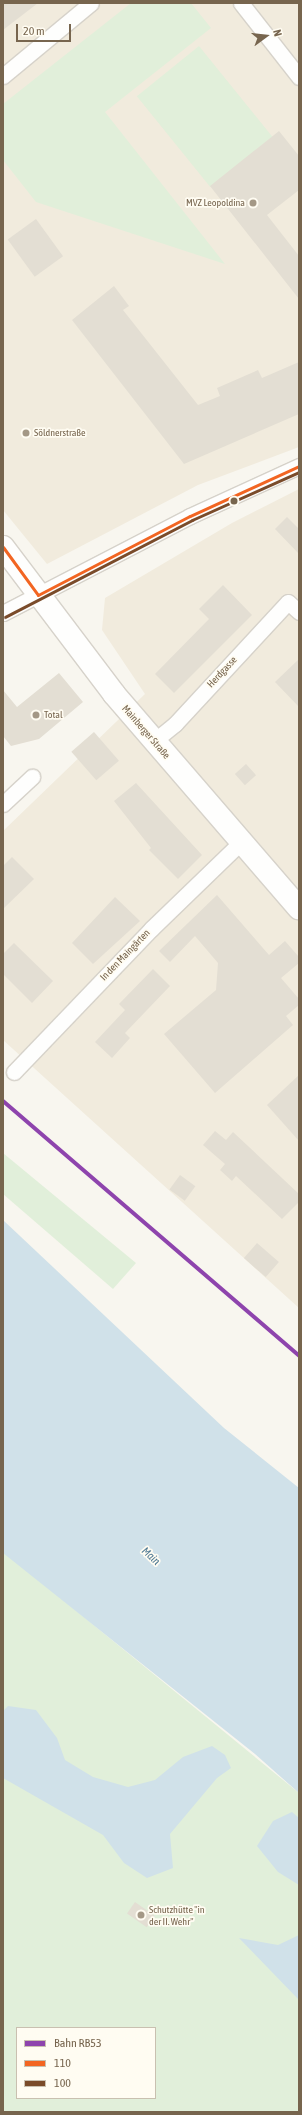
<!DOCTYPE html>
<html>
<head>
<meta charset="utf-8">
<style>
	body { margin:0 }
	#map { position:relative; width:302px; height:2115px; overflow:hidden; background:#f8f6ef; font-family:"Asap Condensed",sans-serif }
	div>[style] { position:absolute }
	.residential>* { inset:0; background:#f1ebdd }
	.green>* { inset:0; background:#e1efda; transform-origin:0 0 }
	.water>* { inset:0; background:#d0e1e9 }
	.building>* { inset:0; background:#e3ded3; transform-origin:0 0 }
	.roads { filter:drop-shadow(1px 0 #d6d2ca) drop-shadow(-1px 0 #d6d2ca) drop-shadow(0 1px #d6d2ca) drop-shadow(0 -1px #d6d2ca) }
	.minor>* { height:15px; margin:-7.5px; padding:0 7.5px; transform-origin:7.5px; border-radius:7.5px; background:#fefefd }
	.secondary>* { height:22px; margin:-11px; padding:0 11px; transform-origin:11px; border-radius:11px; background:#fefefd }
	.bus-1>* { height:3px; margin:-1.5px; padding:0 1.5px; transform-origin:1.5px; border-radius:1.5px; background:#f26522 }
	.bus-2>* { height:3px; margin:-1.5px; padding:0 1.5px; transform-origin:1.5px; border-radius:1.5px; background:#7a4b2a }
	.rail-1>* { height:4px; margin:-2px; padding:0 2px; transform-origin:2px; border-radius:2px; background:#8e44ad }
	.dots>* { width:11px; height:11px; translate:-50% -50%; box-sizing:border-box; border:2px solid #fffcf2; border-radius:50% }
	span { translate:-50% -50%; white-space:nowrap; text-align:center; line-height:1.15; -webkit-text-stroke:3.5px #fffcf2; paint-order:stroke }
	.poi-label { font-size:10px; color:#77654e }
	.right { translate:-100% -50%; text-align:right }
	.left { translate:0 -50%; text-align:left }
	.street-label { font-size:10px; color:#77654e }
	.water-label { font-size:11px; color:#4b7691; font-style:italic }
	.frame { position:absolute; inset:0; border:4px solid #77654e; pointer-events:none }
	.legend { position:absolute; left:16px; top:2027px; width:140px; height:72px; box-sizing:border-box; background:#fffcf2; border:1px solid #c9c0b0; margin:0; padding:5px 7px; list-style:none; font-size:12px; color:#77654e }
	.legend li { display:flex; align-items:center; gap:8px; height:20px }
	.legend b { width:20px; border:1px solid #c9c0b0 }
	.north { position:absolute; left:246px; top:16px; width:40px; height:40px; -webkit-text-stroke:3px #fffcf2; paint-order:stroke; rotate:75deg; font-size:11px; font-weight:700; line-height:16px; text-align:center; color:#77654e }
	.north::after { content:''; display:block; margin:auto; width:14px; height:18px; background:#77654e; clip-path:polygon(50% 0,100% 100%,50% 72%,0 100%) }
	.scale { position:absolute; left:16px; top:24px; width:55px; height:18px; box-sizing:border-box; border:2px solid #77654e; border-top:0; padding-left:5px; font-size:12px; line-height:14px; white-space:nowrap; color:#77654e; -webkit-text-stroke:3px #fffcf2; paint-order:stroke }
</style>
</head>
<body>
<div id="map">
	<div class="residential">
		<i style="clip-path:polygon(3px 3px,299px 3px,299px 447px,198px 485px,47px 564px,3px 510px)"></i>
		<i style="clip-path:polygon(299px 489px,299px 1308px,3px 1040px,3px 831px,145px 694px,102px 630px,105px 598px,232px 523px)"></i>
	</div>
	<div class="green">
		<i style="clip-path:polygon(131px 3px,191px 3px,211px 28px,105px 112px,225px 264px,36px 202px,3px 160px,3px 104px)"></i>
		<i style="left:199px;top:46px;width:117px;height:80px;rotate:51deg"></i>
		<i style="clip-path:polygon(3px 1153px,136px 1263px,113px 1289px,3px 1194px)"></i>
		<i style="clip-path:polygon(evenodd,3px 1551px,299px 1793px,299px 2112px,3px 2112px,3px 1551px,17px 2028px,155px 2028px,155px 2098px,17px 2098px,17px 2028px)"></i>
	</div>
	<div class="water">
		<i style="clip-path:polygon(3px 1220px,224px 1428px,299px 1488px,299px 1793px,255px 1754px,3px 1553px)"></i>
		<i style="clip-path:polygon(8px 1706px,36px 1710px,57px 1738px,65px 1760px,93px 1777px,128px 1787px,155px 1780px,183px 1757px,212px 1746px,225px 1755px,231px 1768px,217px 1778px,170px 1834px,173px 1868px,147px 1878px,124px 1863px,103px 1835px,3px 1778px,3px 1711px)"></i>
		<i style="clip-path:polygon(292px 1812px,299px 1818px,299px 1885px,278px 1872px,257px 1846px,273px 1821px)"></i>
		<i style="clip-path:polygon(299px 1935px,299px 2000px,239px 1938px,278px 1945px)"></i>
	</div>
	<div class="building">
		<i style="clip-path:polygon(3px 3px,38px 3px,3px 30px)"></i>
		<i style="clip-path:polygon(279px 131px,299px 156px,299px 190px,267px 215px,299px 256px,299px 299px,210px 186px)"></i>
		<i style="left:36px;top:219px;width:46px;height:35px;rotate:54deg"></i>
		<i style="clip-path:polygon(114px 286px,129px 306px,123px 310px,198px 405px,220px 396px,217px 388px,258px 370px,262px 378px,299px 362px,299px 414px,184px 464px,72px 320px)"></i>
		<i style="clip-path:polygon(287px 517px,299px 529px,299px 554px,275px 529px)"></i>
		<i style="clip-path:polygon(223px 585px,252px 615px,174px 693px,155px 674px,209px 619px,199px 609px)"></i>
		<i style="clip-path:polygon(299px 659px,299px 707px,275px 682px)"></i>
		<i style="clip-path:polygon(59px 673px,83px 702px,39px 739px,11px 746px,3px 736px,3px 690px,17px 707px)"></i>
		<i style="left:94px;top:732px;width:38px;height:30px;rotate:49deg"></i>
		<i style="left:246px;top:764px;width:15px;height:15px;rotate:48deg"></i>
		<i style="clip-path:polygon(136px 783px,202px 855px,178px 879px,149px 850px,151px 848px,114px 801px)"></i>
		<i style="clip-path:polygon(12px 857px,34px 879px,3px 909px,3px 866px)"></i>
		<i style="clip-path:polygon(217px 895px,269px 955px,285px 941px,299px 957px,299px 963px,281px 978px,299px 999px,299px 1005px,286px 1016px,293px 1025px,215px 1093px,164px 1034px,216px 990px,218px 963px,195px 936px,170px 962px,159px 951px)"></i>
		<i style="clip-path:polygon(115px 897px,140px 921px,93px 964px,72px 943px)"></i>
		<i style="clip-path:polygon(14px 943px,53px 981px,32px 1003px,3px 974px,3px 954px)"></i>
		<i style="clip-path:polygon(153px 969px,170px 986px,125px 1033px,130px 1038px,112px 1058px,95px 1042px,125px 1010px,119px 1004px)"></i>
		<i style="clip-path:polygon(299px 1075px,299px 1141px,267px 1105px)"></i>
		<i style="clip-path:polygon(215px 1131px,226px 1140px,233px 1132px,299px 1194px,299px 1202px,282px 1219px,236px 1176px,232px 1181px,220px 1170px,225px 1164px,203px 1145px)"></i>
		<i style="left:180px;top:1175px;width:19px;height:18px;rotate:36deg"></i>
		<i style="left:257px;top:1243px;width:29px;height:20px;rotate:41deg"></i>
		<i style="left:135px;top:1902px;width:24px;height:14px;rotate:35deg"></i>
	</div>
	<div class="roads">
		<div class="minor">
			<i style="left:241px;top:3px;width:94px;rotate:51.9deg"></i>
			<i style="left:3px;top:76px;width:114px;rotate:-39.7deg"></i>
			<i style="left:3px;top:613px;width:211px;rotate:-27.4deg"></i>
			<i style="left:190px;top:516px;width:120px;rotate:-24.6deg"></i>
			<i style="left:154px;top:741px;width:27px;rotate:-39deg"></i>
			<i style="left:175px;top:724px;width:166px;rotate:-47.2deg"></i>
			<i style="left:288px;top:602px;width:15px;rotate:42deg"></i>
			<i style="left:3px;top:804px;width:40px;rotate:-43deg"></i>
			<i style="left:14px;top:1072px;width:198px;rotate:-46.2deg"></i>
			<i style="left:151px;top:929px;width:125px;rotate:-44deg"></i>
		</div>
		<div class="secondary">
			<i style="left:3px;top:547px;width:184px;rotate:52.9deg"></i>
			<i style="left:114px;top:694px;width:283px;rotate:49.2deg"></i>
		</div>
	</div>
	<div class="bus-1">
		<i style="left:3px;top:547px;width:59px;rotate:53.9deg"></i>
		<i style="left:38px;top:595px;width:171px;rotate:-27.5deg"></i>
		<i style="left:190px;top:516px;width:120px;rotate:-24.6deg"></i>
	</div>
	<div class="bus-2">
		<i style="left:5px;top:617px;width:211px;rotate:-27.4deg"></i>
		<i style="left:192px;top:520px;width:117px;rotate:-24.2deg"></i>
	</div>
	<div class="rail-1">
		<i style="left:3px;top:1101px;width:391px;rotate:40.7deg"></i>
	</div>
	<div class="dots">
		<i style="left:253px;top:203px;background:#a49886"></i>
		<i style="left:26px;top:433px;background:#a49886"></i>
		<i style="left:234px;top:501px;background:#77654e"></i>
		<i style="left:36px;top:715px;background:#a49886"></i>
		<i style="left:141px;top:1915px;background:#a49886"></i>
	</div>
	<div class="poi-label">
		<span class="right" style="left:245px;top:203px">MVZ Leopoldina</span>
		<span class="left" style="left:34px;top:433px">Söldnerstraße</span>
		<span class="left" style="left:44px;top:715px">Total</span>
		<span class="left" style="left:149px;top:1915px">Schutzhütte "in<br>der II. Wehr"</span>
	</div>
	<div class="street-label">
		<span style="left:222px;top:672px;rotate:-47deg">Herdgasse</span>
		<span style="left:146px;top:732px;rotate:49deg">Mainberger Straße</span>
		<span style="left:125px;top:955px;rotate:-46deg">In den Maingärten</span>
	</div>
	<div class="water-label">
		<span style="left:151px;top:1556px;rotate:43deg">Main</span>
	</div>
	<div class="frame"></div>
	<ul class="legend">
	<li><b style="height:5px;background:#8e44ad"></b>Bahn RB53</li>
	<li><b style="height:5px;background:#f26522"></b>110</li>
	<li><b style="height:5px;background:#7a4b2a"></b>100</li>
	</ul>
	<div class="north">N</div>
	<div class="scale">20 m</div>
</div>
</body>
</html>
